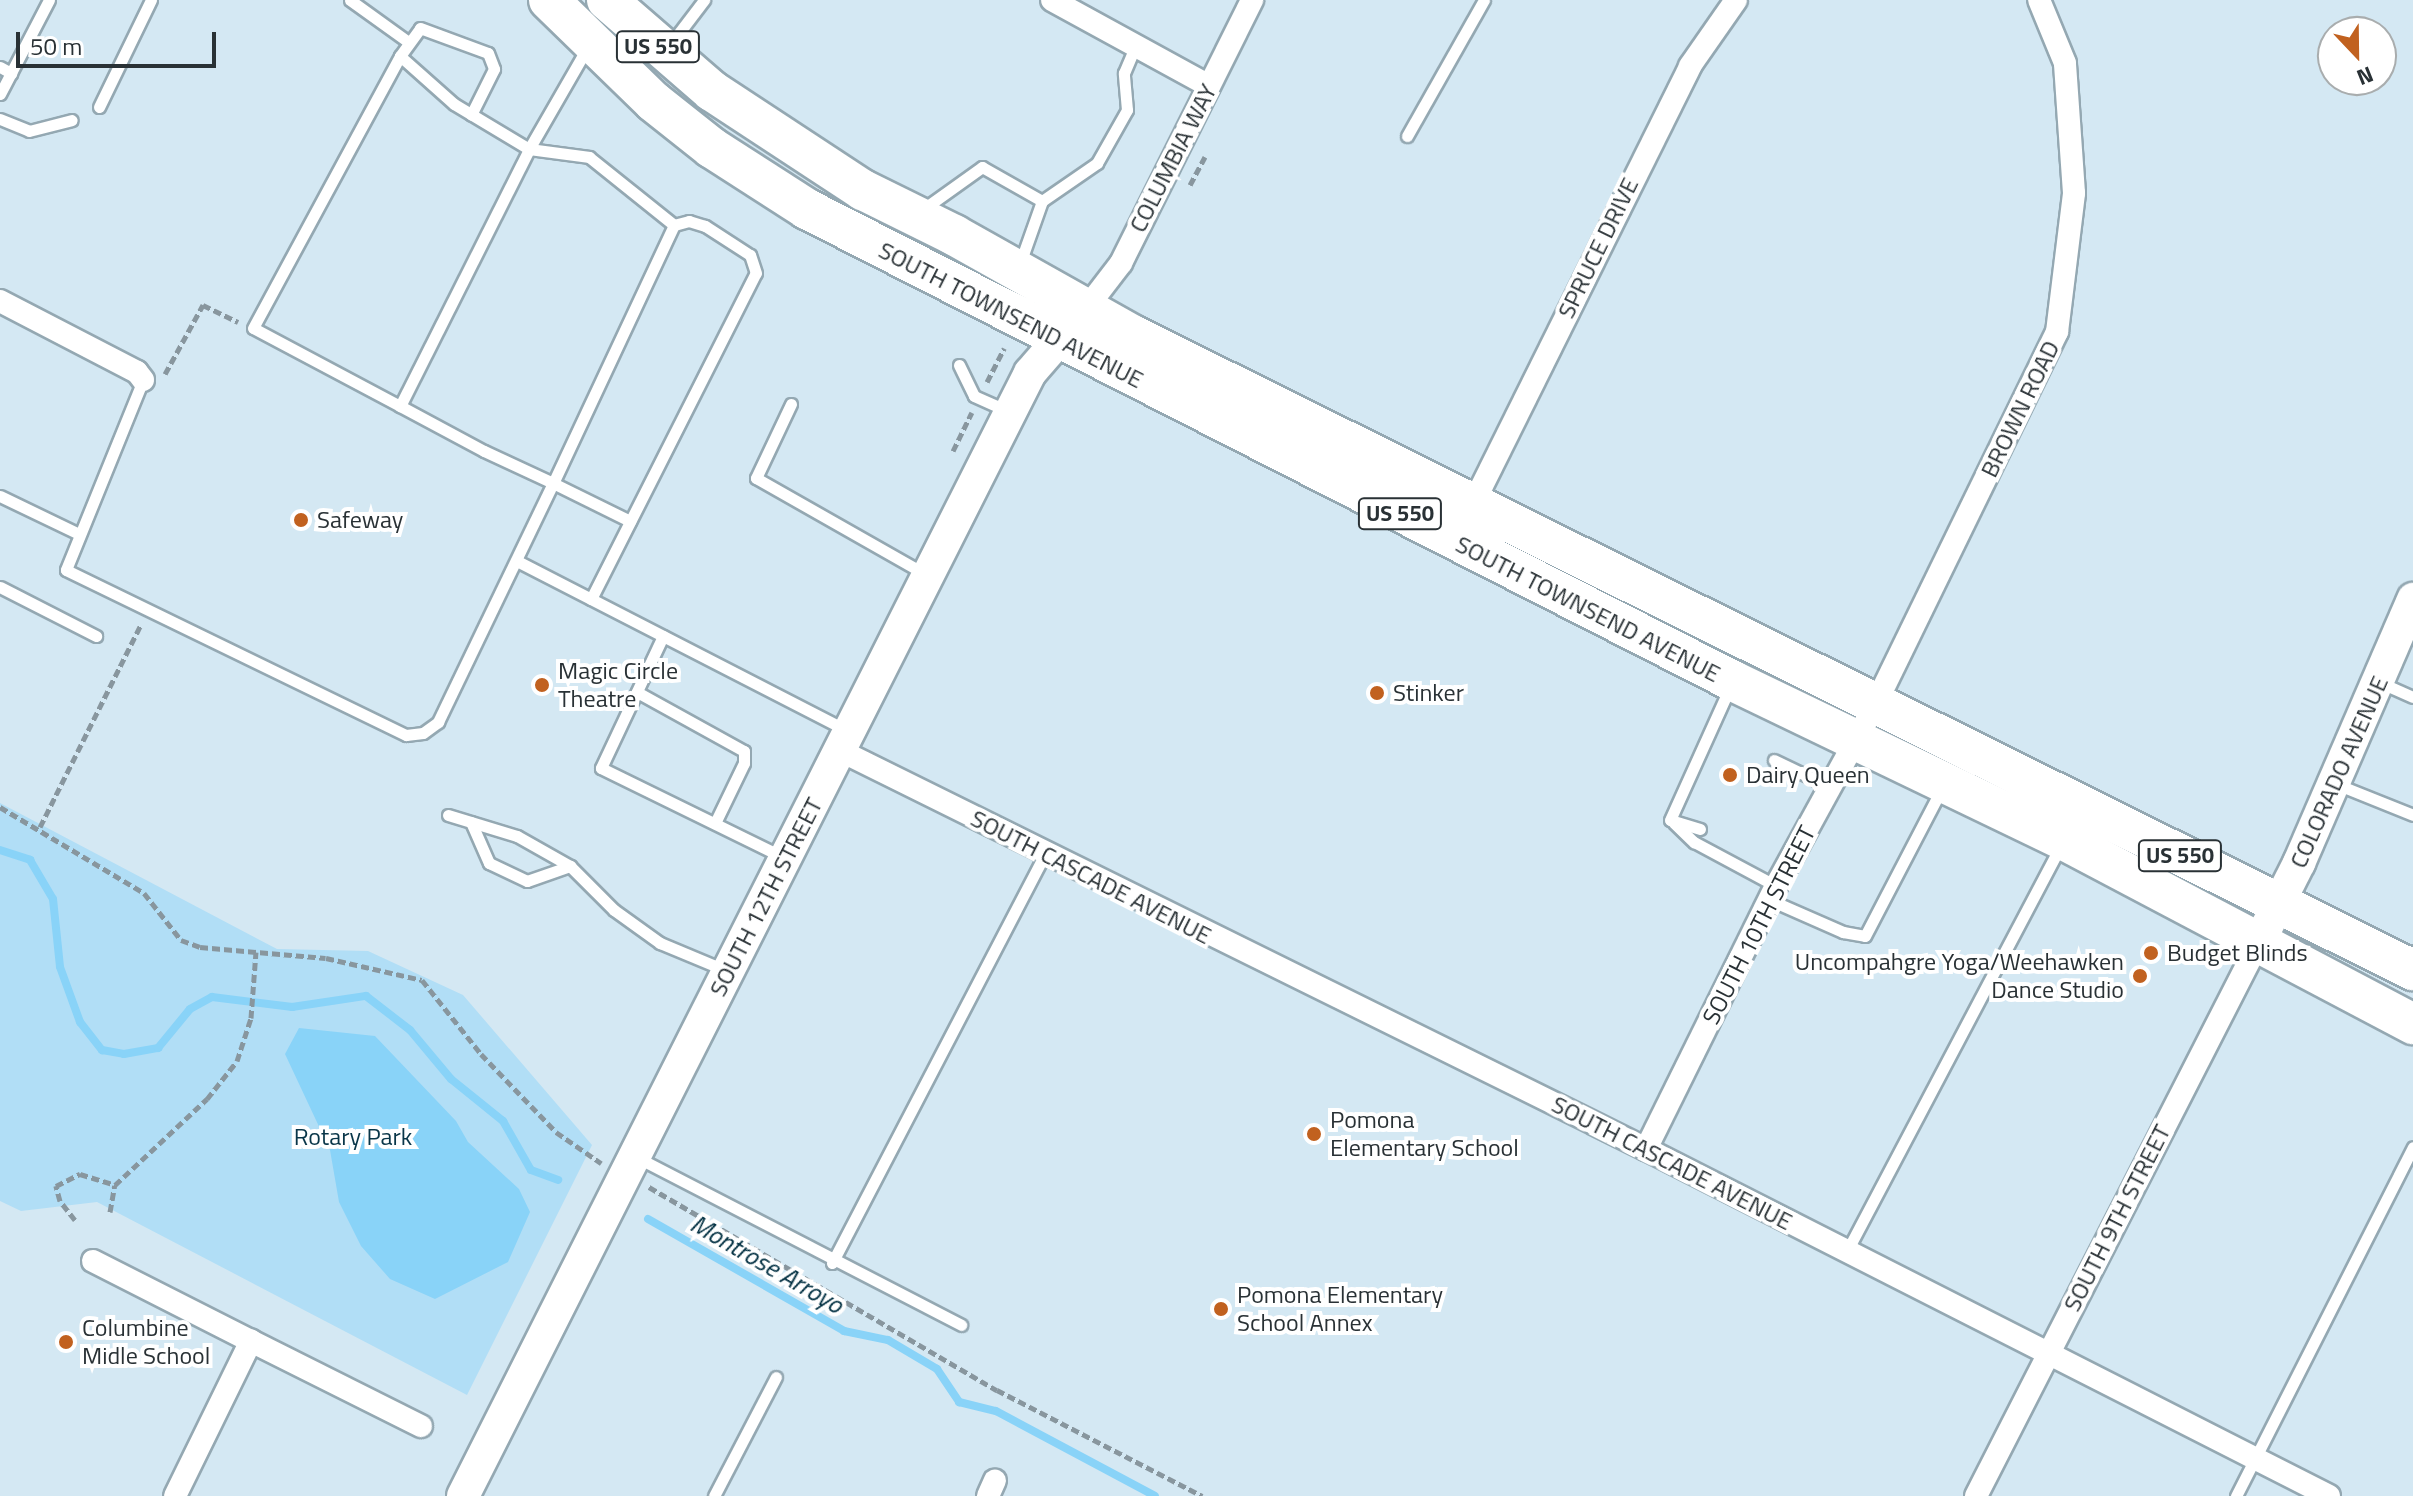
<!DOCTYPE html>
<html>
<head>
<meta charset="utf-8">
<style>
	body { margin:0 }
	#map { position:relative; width:2413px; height:1496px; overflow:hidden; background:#d4e8f3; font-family:"Titillium Web",sans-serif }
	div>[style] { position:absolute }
	.green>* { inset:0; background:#b1def6 }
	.water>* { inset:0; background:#89d3f8 }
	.stream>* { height:8px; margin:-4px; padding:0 4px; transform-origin:4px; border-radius:4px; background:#89d3f8 }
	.path>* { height:5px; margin-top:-2.5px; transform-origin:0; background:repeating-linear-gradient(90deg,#88969e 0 8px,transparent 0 12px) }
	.roads { filter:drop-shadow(2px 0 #94a8b2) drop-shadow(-2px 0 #94a8b2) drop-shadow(0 2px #94a8b2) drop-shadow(0 -2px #94a8b2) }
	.lane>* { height:11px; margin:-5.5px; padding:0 5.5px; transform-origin:5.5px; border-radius:5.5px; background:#fff }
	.street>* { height:22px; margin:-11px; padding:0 11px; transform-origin:11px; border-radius:11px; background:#fff }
	.secondary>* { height:32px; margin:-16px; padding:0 16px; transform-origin:16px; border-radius:16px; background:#fff }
	.highway>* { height:40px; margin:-20px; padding:0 20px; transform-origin:20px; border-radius:20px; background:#fff }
	.dots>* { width:22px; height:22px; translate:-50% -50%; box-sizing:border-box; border:4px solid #fff; border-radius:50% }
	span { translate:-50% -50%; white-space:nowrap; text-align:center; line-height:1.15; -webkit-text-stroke:8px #fff; paint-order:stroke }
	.shield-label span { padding:2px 6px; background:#fff; border:2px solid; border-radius:6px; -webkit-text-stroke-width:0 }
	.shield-label { font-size:22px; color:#293135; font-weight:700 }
	.street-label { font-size:24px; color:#293135 }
	.poi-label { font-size:24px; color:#293135 }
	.left { translate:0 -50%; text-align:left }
	.right { translate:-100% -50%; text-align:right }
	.park-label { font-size:24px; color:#093649 }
	.water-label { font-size:26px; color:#002f41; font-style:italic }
	.north { position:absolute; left:2317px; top:16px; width:80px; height:80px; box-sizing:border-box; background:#fff; border:2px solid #a9adae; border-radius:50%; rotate:158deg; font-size:22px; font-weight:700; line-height:32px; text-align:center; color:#293135 }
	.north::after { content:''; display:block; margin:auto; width:28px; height:36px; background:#c1611f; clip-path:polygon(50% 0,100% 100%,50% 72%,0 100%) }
	.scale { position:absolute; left:16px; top:32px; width:200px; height:36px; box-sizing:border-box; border:4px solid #293135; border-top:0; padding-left:10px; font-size:24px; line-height:28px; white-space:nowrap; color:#293135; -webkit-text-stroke:6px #fff; paint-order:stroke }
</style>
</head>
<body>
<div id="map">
	<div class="green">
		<i style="clip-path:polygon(0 803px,277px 949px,368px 951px,463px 995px,592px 1145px,467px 1395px,97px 1202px,21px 1211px,0 1201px)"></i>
	</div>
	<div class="water">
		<i style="clip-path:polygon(299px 1028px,375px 1036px,456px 1121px,468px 1142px,519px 1189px,530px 1212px,508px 1262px,435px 1299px,390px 1279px,361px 1246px,339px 1202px,330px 1150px,285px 1054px)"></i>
	</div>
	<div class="stream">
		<i style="left:0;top:850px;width:32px;rotate:18deg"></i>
		<i style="left:30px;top:860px;width:45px;rotate:59.5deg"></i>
		<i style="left:53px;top:899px;width:68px;rotate:84.1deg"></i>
		<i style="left:60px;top:967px;width:59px;rotate:70deg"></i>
		<i style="left:80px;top:1022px;width:36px;rotate:52deg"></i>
		<i style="left:102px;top:1050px;width:22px;rotate:10deg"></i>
		<i style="left:124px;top:1054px;width:35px;rotate:-10deg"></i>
		<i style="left:158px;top:1048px;width:50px;rotate:-50.6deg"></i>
		<i style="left:190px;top:1009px;width:25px;rotate:-29deg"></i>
		<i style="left:212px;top:997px;width:81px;rotate:7.1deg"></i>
		<i style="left:292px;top:1007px;width:75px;rotate:-8.5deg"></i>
		<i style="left:366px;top:996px;width:56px;rotate:37.7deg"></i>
		<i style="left:410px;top:1030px;width:64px;rotate:50.1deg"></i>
		<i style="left:451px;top:1079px;width:67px;rotate:38.9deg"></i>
		<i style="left:503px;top:1121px;width:56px;rotate:60.3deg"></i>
		<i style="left:531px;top:1170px;width:29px;rotate:20deg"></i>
		<i style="left:648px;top:1219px;width:226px;rotate:29.7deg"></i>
		<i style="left:844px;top:1331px;width:45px;rotate:11.6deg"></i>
		<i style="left:888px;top:1340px;width:57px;rotate:30.6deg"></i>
		<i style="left:937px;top:1369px;width:40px;rotate:56deg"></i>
		<i style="left:959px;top:1402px;width:38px;rotate:14deg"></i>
		<i style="left:996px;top:1411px;width:180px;rotate:28.1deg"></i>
	</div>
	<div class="path">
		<i style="left:1190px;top:185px;width:32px;rotate:-62deg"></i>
		<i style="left:165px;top:374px;width:79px;rotate:-61.2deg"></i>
		<i style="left:203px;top:305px;width:39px;rotate:26deg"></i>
		<i style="left:987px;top:382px;width:38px;rotate:-63deg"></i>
		<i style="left:953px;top:451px;width:43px;rotate:-64deg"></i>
		<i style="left:0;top:807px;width:168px;rotate:30.8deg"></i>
		<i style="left:144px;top:893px;width:60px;rotate:51.8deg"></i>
		<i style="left:181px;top:940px;width:20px;rotate:20deg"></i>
		<i style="left:200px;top:947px;width:126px;rotate:5deg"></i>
		<i style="left:326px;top:958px;width:98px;rotate:12.9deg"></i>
		<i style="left:422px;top:980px;width:95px;rotate:51.4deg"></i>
		<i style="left:481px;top:1054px;width:108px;rotate:46.1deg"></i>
		<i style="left:556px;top:1132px;width:55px;rotate:34.6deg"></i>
		<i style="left:40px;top:827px;width:227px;rotate:-63.5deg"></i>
		<i style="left:649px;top:1187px;width:403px;rotate:30.3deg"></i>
		<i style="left:997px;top:1390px;width:231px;rotate:27.3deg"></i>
		<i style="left:110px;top:1212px;width:27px;rotate:-80deg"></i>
		<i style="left:115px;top:1185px;width:126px;rotate:-43.1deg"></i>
		<i style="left:207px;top:1099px;width:48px;rotate:-51.7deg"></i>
		<i style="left:237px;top:1061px;width:45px;rotate:-72deg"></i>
		<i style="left:251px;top:1018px;width:66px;rotate:-85.7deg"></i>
		<i style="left:75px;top:1220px;width:24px;rotate:-128deg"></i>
		<i style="left:60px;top:1201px;width:16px;rotate:-105deg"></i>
		<i style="left:56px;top:1186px;width:27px;rotate:-27deg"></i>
		<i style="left:80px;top:1174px;width:37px;rotate:17deg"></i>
	</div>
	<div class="roads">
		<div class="lane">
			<i style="left:350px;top:0;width:70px;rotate:35.7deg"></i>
			<i style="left:669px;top:46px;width:58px;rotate:-52.7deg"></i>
			<i style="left:400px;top:56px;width:34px;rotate:-54deg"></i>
			<i style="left:420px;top:28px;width:72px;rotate:20.2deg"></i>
			<i style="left:488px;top:53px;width:17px;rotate:69deg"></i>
			<i style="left:494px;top:69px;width:51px;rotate:116.6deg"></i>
			<i style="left:0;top:67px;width:13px;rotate:29deg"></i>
			<i style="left:0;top:94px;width:106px;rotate:-62.5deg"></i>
			<i style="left:99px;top:107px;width:119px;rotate:-64.1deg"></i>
			<i style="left:0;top:119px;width:31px;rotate:22deg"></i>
			<i style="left:29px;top:131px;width:44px;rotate:-14.3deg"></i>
			<i style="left:1407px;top:136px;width:156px;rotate:-60.5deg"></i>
			<i style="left:1042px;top:201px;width:67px;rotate:-34.6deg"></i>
			<i style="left:1097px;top:163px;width:61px;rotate:-60.5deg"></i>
			<i style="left:1127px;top:110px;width:37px;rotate:-95deg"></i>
			<i style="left:1124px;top:73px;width:30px;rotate:-67deg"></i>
			<i style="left:922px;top:210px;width:74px;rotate:-35.6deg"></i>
			<i style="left:982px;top:167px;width:69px;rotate:29.5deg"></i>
			<i style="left:1042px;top:201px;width:69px;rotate:109.5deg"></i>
			<i style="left:959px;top:365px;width:34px;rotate:64deg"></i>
			<i style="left:974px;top:396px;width:36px;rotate:24deg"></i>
			<i style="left:143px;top:380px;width:205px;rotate:112.1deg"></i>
			<i style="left:66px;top:570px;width:378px;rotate:25.9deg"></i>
			<i style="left:406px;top:735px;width:17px;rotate:-7deg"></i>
			<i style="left:423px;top:733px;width:19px;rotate:-36deg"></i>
			<i style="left:438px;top:722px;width:265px;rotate:-64.3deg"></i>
			<i style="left:553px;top:483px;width:86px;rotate:26.3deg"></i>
			<i style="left:791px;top:404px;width:82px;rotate:115.3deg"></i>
			<i style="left:756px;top:478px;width:194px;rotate:29.6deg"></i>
			<i style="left:400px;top:406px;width:288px;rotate:-63.3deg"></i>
			<i style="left:529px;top:149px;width:61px;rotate:7.6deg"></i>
			<i style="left:589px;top:157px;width:109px;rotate:38.7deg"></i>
			<i style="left:674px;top:225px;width:285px;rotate:115.1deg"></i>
			<i style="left:553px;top:483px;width:76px;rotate:-155.1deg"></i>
			<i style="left:484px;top:451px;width:95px;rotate:-151.8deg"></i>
			<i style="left:400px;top:406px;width:166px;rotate:-152deg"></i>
			<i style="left:253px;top:328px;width:309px;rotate:-61.6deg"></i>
			<i style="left:400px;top:56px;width:72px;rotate:41.6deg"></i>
			<i style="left:454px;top:104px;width:87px;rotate:31deg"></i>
			<i style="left:529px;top:149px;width:116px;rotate:-60.1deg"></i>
			<i style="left:0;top:496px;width:88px;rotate:25.7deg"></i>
			<i style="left:519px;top:562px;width:368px;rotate:27.2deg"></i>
			<i style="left:0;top:587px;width:108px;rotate:27deg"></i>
			<i style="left:591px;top:599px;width:365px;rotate:-63.2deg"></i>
			<i style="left:756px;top:273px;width:19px;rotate:-108deg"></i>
			<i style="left:750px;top:255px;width:54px;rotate:-147.2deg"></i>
			<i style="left:705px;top:226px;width:17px;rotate:-163deg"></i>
			<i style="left:689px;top:221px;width:16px;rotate:165deg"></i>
			<i style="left:663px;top:636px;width:146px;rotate:115.2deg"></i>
			<i style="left:601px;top:768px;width:203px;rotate:26.1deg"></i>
			<i style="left:2379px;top:682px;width:37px;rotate:24deg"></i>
			<i style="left:637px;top:692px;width:122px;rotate:28.9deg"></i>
			<i style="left:744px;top:751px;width:12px;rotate:90deg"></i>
			<i style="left:744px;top:763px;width:67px;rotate:115.8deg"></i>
			<i style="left:1774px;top:760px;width:62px;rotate:25.7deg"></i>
			<i style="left:2336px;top:784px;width:83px;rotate:21.9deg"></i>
			<i style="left:448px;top:815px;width:72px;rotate:16.9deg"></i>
			<i style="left:517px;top:836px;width:61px;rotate:29.5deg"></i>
			<i style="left:570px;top:866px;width:62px;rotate:45deg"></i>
			<i style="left:614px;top:910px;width:57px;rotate:35.7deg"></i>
			<i style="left:660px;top:943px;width:70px;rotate:22.6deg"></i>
			<i style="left:471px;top:822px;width:45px;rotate:66.3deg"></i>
			<i style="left:489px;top:863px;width:42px;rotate:25.3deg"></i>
			<i style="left:527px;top:881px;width:46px;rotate:-19.2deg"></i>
			<i style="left:1674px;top:823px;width:28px;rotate:44deg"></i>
			<i style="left:1694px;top:842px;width:93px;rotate:28.2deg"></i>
			<i style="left:1700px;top:829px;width:31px;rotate:-163deg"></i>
			<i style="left:1670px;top:820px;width:148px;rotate:-65.7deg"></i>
			<i style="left:1770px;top:900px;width:80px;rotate:23.7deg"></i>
			<i style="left:1843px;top:932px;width:22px;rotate:10deg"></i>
			<i style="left:1865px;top:936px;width:167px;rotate:-62.5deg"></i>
			<i style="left:636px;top:1157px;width:366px;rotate:27.3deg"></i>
			<i style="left:1847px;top:1251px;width:460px;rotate:-62.2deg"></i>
			<i style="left:832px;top:1263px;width:460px;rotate:-62.5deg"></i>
			<i style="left:714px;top:1496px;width:134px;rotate:-62.5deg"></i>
			<i style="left:2236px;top:1496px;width:391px;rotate:-63.1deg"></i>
		</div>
		<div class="street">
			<i style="left:1052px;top:0;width:179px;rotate:28.7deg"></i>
			<i style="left:0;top:301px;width:154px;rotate:27.4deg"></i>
			<i style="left:137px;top:372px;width:10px;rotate:53deg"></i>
			<i style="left:1085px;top:310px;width:59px;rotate:-52.5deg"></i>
			<i style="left:1121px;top:263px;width:294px;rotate:-63.5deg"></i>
			<i style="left:1473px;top:504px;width:489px;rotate:-63.6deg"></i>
			<i style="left:1690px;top:66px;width:80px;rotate:-55.1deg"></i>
			<i style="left:841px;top:751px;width:898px;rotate:26.31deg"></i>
			<i style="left:1646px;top:1149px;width:766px;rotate:26.93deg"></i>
			<i style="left:1646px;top:1149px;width:293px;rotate:-63.7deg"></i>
			<i style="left:1776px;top:886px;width:209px;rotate:-61.3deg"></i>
			<i style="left:1876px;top:703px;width:413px;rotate:-64deg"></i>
			<i style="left:2057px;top:332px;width:140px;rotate:-83deg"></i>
			<i style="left:2074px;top:193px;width:130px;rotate:-94deg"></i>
			<i style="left:2065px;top:63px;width:68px;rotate:-112.4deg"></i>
			<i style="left:93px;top:1261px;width:177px;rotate:26.9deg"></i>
			<i style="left:175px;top:1496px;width:173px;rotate:-63.9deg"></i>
			<i style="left:251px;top:1341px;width:190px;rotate:26.6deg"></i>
			<i style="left:988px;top:1496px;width:17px;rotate:-66deg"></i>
			<i style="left:1976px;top:1496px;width:622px;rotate:-62.94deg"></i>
		</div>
		<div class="secondary">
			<i style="left:2259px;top:942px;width:89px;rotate:-63.1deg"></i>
			<i style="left:2299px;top:863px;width:288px;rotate:-66.6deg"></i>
			<i style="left:463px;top:1496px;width:1258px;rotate:-63.21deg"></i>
			<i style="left:1030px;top:373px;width:69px;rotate:-49.1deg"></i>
		</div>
		<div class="highway">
			<i style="left:549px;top:0;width:146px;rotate:44.2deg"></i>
			<i style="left:654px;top:102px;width:74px;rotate:38.4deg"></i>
			<i style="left:712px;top:148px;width:113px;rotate:32.7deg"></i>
			<i style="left:807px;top:209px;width:1039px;rotate:27.01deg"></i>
			<i style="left:1733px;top:681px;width:367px;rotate:25.7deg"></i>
			<i style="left:2064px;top:840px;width:395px;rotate:27.8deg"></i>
			<i style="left:607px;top:0;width:139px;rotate:40.9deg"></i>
			<i style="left:712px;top:91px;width:181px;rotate:33.3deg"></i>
			<i style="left:863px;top:190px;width:102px;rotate:26.3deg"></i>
			<i style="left:954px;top:235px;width:206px;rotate:29.3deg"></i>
			<i style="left:1134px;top:336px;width:1428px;rotate:26.37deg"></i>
		</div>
	</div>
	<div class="dots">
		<i style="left:301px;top:520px;background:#c1611f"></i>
		<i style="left:542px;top:685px;background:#c1611f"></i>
		<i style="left:1377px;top:693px;background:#c1611f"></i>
		<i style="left:1730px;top:775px;background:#c1611f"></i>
		<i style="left:2151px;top:953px;background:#c1611f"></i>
		<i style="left:2140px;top:976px;background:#c1611f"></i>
		<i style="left:1314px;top:1134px;background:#c1611f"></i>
		<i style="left:1221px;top:1309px;background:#c1611f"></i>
		<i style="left:66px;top:1342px;background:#c1611f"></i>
	</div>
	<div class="shield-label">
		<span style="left:658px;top:47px">US 550</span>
		<span style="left:1400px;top:514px">US 550</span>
		<span style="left:2180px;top:856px">US 550</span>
	</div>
	<div class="street-label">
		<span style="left:1173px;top:158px;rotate:-63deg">COLUMBIA WAY</span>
		<span style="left:1598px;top:248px;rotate:-64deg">SPRUCE DRIVE</span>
		<span style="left:1011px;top:315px;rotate:27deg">SOUTH TOWNSEND AVENUE</span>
		<span style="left:2020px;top:409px;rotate:-64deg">BROWN ROAD</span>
		<span style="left:1588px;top:609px;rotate:27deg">SOUTH TOWNSEND AVENUE</span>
		<span style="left:2339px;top:772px;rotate:-66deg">COLORADO AVENUE</span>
		<span style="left:1091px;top:877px;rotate:27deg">SOUTH CASCADE AVENUE</span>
		<span style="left:766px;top:897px;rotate:-63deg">SOUTH 12TH STREET</span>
		<span style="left:1759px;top:925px;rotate:-63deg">SOUTH 10TH STREET</span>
		<span style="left:1672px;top:1163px;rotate:27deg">SOUTH CASCADE AVENUE</span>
		<span style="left:2117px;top:1218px;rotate:-63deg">SOUTH 9TH STREET</span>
	</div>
	<div class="poi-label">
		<span class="left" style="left:317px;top:520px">Safeway</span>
		<span class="left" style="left:558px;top:685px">Magic Circle<br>Theatre</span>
		<span class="left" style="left:1393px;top:693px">Stinker</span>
		<span class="left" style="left:1746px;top:775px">Dairy Queen</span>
		<span class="left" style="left:2167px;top:953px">Budget Blinds</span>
		<span class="right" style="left:2124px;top:976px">Uncompahgre Yoga/Weehawken<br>Dance Studio</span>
		<span class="left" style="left:1330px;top:1134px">Pomona<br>Elementary School</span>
		<span class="left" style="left:1237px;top:1309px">Pomona Elementary<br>School Annex</span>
		<span class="left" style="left:82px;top:1342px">Columbine<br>Midle School</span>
	</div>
	<div class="park-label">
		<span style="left:353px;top:1137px">Rotary Park</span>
	</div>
	<div class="water-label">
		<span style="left:767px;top:1264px;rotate:30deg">Montrose Arroyo</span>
	</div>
	<div class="north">N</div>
	<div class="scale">50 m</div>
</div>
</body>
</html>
